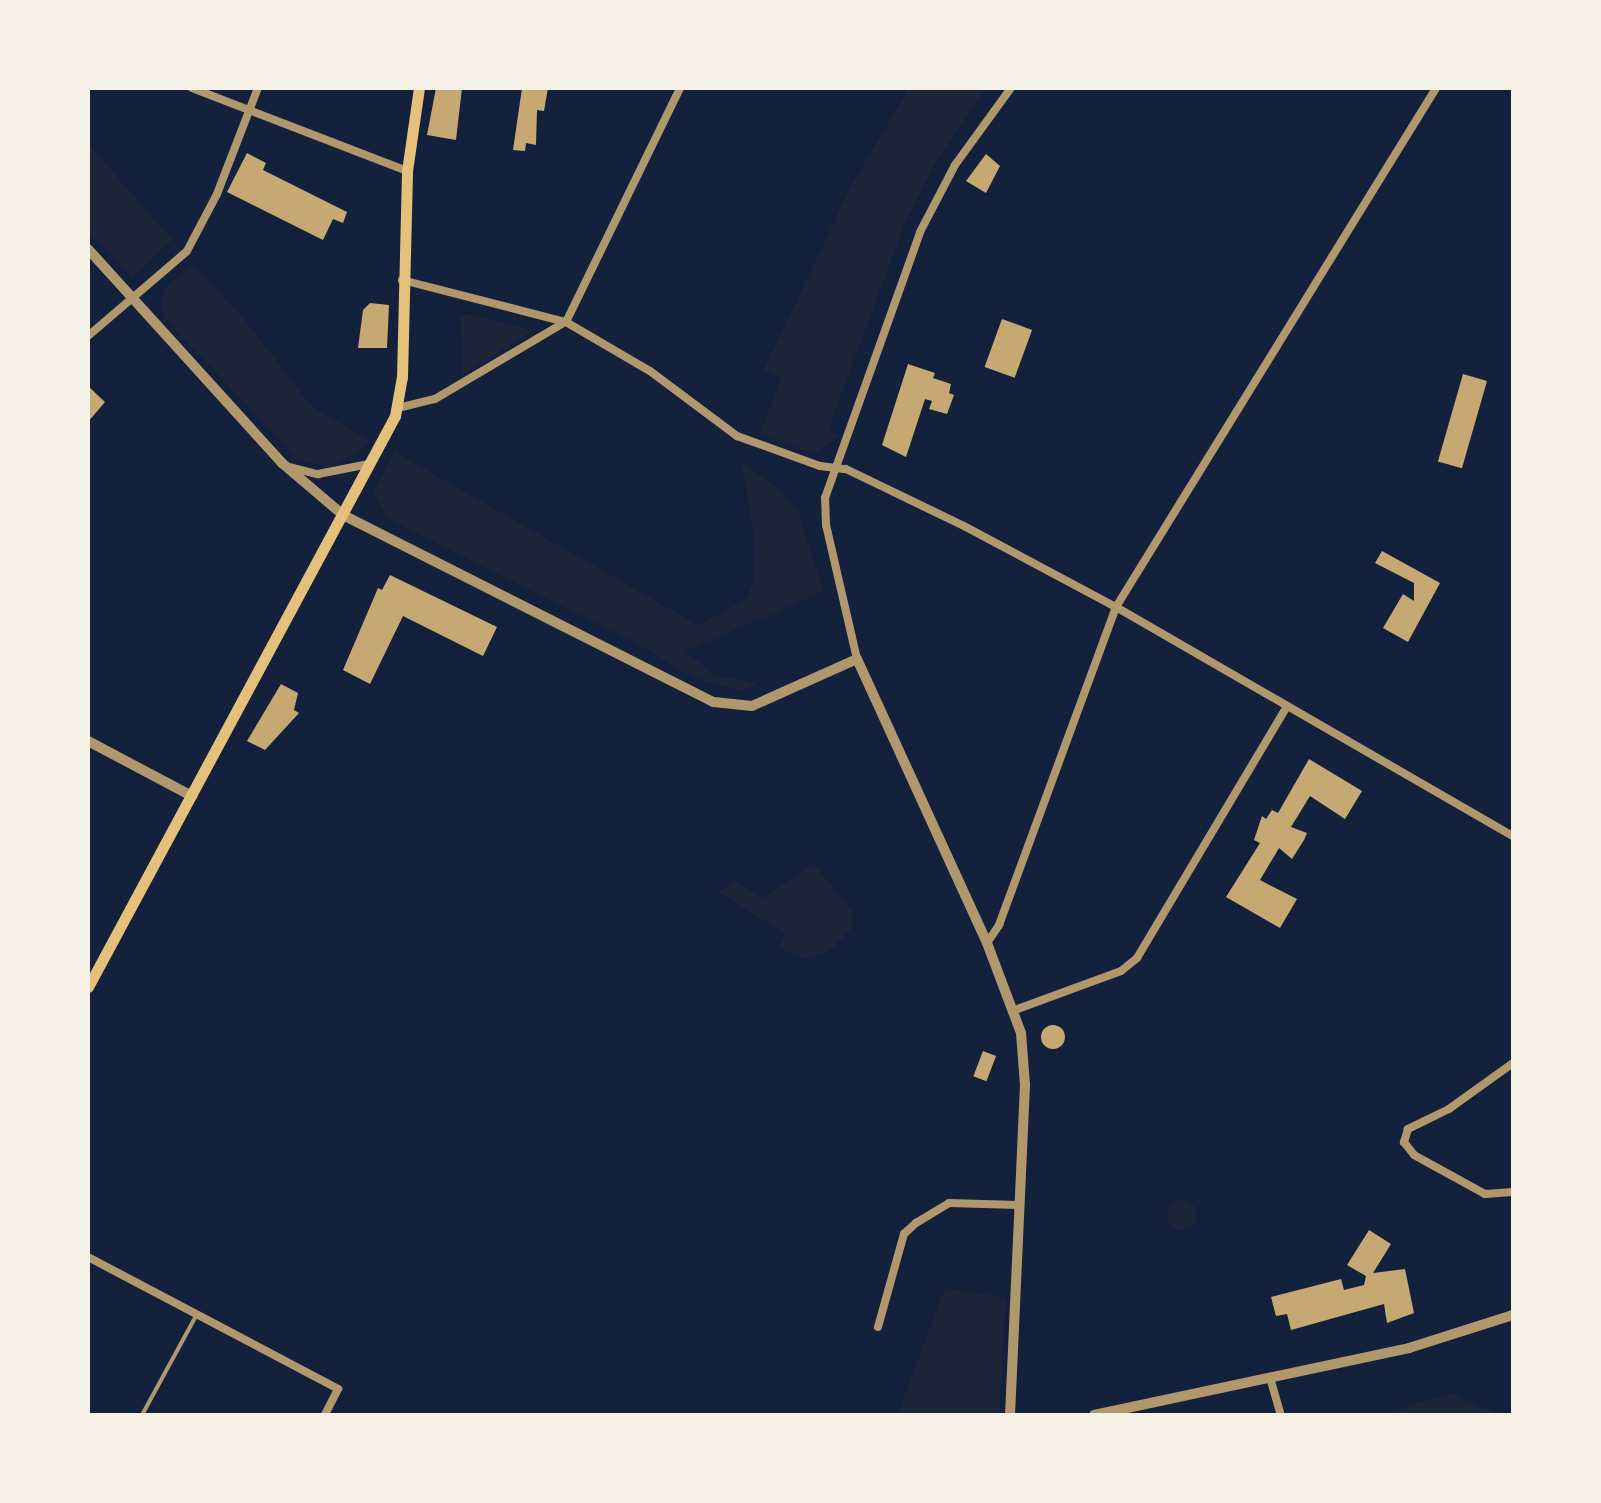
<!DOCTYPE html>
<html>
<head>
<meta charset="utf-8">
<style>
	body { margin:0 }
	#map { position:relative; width:1601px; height:1503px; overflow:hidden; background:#14213d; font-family:"Exo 2",sans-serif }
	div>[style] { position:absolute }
	.green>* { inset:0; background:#1d2539 }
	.round { border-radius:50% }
	.building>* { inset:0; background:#c6a872; transform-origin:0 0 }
	.service>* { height:4px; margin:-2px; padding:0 2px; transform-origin:2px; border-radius:2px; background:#b1986c }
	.minor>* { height:8px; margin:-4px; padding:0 4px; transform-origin:4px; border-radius:4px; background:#b1986c }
	.tertiary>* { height:10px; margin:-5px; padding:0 5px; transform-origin:5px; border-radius:5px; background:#b1986c }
	.secondary>* { height:11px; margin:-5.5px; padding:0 5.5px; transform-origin:5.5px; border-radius:5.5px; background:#e5c07b }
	span { translate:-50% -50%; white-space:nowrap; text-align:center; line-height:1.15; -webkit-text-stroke:8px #f6f1e7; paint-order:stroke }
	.frame { position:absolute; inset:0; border:90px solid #f6f1e7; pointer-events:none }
</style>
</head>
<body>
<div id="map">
	<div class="green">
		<i style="clip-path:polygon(909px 88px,985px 88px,934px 165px,905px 223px,828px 430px,840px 435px,814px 454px,760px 433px,782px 378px,764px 370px,851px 186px)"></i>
		<i style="clip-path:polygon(88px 143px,172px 240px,132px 278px,88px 231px)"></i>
		<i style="clip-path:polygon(192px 263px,241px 315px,312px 407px,369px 440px,361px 451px,329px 467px,298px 460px,166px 319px,160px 305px,166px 288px)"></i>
		<i style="clip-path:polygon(461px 315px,475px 315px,533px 331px,462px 374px)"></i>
		<i style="clip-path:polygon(395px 452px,698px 625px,745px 600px,753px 583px,755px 541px,742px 462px,780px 490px,798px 511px,824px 591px,685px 651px,714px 675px,758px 684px,740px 691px,692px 677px,641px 646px,388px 519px,374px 492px)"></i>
		<i style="clip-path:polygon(813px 863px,853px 912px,851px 929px,829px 951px,808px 959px,784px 951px,780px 946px,786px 934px,718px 892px,735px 880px,763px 899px)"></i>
		<i class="round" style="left:1167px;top:1200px;width:30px;height:30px"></i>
		<i style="clip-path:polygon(945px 1288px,1006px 1298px,999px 1415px,897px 1415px)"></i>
		<i style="clip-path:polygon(1451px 1393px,1500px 1415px,1385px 1415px,1412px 1404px)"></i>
	</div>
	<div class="building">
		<i style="clip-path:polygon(436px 88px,462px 88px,456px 140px,427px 135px)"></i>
		<i style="clip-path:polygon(522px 88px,548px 88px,544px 111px,537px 110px,536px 145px,526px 143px,525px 151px,513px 150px)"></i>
		<i style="clip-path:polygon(247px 153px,266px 163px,263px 170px,347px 212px,343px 223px,333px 219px,323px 240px,227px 192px)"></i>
		<i style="clip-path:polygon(986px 154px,1000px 166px,986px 193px,966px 181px)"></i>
		<i style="clip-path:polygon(370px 303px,389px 305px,387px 348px,358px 348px,363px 310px)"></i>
		<i style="left:1002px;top:319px;width:32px;height:51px;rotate:20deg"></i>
		<i style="clip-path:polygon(908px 364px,935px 373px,933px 378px,951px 384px,949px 393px,954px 395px,947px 414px,929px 409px,932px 401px,925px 399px,906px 457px,882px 445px)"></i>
		<i style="left:1463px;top:374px;width:25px;height:91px;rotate:16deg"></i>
		<i style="clip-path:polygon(88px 386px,105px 402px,88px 422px)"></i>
		<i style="clip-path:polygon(1382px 551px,1440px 583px,1408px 642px,1383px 628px,1403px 594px,1414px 601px,1414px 583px,1375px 563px)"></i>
		<i style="clip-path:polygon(390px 575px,497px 627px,483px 656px,403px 616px,370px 684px,343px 670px,378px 588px,382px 590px)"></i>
		<i style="clip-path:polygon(281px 684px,298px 693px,294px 710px,299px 713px,265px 750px,247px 741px)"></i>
		<i style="clip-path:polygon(1309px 759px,1362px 791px,1345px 819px,1310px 796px,1291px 827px,1307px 833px,1304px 840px,1292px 859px,1279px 848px,1260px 880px,1297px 899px,1280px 928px,1226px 897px,1260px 843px,1254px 840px,1262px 816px,1266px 819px,1272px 810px,1278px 813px)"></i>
		<i class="round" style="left:1041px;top:1025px;width:24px;height:24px"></i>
		<i style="left:983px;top:1051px;width:14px;height:27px;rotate:21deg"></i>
		<i style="clip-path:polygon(1369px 1230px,1391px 1244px,1373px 1273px,1405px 1269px,1414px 1313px,1387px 1323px,1384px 1304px,1291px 1330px,1287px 1314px,1276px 1316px,1271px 1297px,1341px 1279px,1344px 1290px,1364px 1285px,1366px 1276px,1347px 1265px)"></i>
	</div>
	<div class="service">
		<i style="left:142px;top:1415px;width:113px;rotate:-61.4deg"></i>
	</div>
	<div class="minor">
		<i style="left:192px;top:88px;width:230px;rotate:21.1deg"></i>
		<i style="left:402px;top:280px;width:169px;rotate:14.4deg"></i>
		<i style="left:566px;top:322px;width:97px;rotate:30.3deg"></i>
		<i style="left:650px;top:371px;width:109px;rotate:36.8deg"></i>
		<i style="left:737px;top:436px;width:88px;rotate:19.9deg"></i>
		<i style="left:820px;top:466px;width:26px;rotate:7deg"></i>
		<i style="left:846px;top:469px;width:131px;rotate:25.8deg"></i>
		<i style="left:964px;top:526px;width:172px;rotate:28.1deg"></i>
		<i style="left:1116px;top:607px;width:458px;rotate:30deg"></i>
		<i style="left:566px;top:322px;width:260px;rotate:-64deg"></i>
		<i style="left:88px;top:336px;width:130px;rotate:-40.6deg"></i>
		<i style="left:187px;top:251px;width:64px;rotate:-62.2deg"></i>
		<i style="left:217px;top:194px;width:114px;rotate:-68.9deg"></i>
		<i style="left:398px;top:408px;width:38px;rotate:-14deg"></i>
		<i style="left:435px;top:399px;width:151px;rotate:-30.6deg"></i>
		<i style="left:289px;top:467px;width:30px;rotate:14deg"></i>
		<i style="left:318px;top:474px;width:52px;rotate:-11.1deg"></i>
		<i style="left:857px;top:659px;width:138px;rotate:-103deg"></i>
		<i style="left:826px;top:525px;width:27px;rotate:-92deg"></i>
		<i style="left:825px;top:498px;width:282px;rotate:-70.3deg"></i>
		<i style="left:920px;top:232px;width:76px;rotate:-62.4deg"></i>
		<i style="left:955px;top:165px;width:95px;rotate:-54deg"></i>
		<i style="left:987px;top:943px;width:22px;rotate:-56deg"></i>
		<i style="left:999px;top:925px;width:339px;rotate:-69.8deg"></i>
		<i style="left:1116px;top:607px;width:610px;rotate:-58.34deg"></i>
		<i style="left:1015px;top:1010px;width:113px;rotate:-20.2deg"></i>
		<i style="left:1121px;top:971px;width:21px;rotate:-39deg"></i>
		<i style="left:1137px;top:958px;width:293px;rotate:-59.2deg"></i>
		<i style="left:1513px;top:1063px;width:79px;rotate:144.3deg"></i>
		<i style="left:1449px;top:1109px;width:46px;rotate:154deg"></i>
		<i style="left:1408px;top:1129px;width:14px;rotate:107deg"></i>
		<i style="left:1404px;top:1142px;width:16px;rotate:52deg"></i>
		<i style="left:1414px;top:1155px;width:81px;rotate:28.8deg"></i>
		<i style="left:1485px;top:1194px;width:28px;rotate:-4deg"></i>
		<i style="left:88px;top:1257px;width:283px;rotate:27.8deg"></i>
		<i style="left:338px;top:1389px;width:29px;rotate:117deg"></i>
		<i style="left:878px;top:1327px;width:97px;rotate:-74.4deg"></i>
		<i style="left:904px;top:1234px;width:16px;rotate:-43deg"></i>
		<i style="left:916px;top:1223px;width:39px;rotate:-31deg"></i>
		<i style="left:949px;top:1203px;width:69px;rotate:1.7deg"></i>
		<i style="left:1271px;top:1381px;width:35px;rotate:74deg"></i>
	</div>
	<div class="tertiary">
		<i style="left:88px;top:249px;width:289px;rotate:47.8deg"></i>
		<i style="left:282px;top:463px;width:80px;rotate:40.4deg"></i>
		<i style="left:343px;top:515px;width:415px;rotate:26.8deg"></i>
		<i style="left:714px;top:702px;width:38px;rotate:6deg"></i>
		<i style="left:752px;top:706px;width:115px;rotate:-24.1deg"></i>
		<i style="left:857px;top:659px;width:312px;rotate:65.4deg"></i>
		<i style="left:987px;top:943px;width:96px;rotate:69.3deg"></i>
		<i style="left:1021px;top:1033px;width:52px;rotate:85.6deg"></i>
		<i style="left:1025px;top:1085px;width:330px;rotate:92.6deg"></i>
		<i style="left:88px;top:741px;width:118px;rotate:27.9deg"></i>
		<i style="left:1094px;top:1415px;width:322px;rotate:-12deg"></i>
		<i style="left:1409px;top:1348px;width:109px;rotate:-17.6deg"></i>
	</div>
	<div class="secondary">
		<i style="left:88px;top:987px;width:648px;rotate:-61.74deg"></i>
		<i style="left:395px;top:416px;width:40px;rotate:-80deg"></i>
		<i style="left:402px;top:377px;width:206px;rotate:-88.6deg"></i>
		<i style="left:407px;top:171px;width:84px;rotate:-81.8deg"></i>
	</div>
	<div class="frame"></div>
</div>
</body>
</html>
